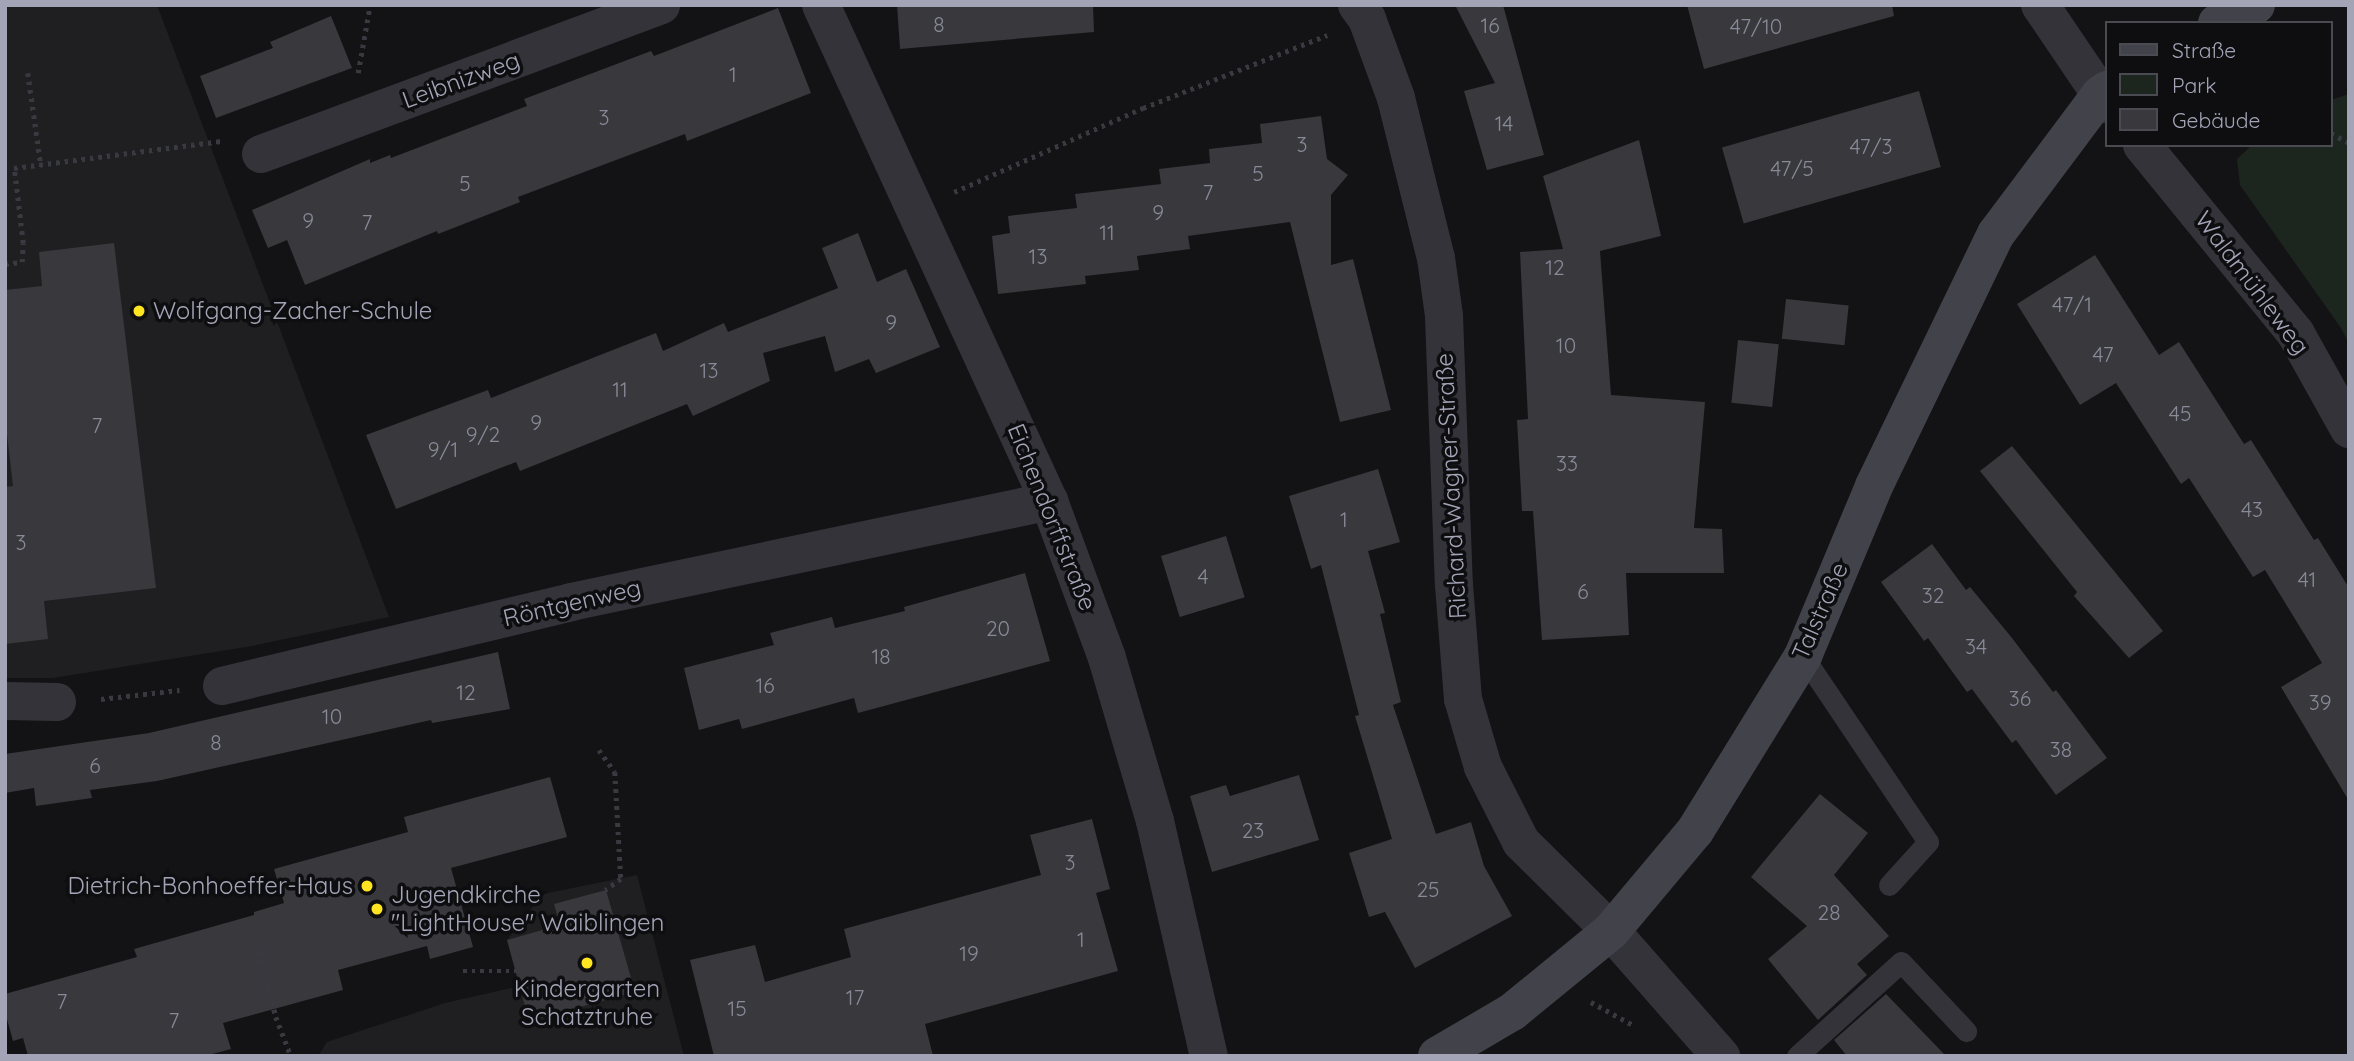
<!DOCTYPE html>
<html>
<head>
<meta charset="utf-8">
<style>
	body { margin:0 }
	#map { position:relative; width:2354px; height:1061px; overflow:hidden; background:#131315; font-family:Quicksand,sans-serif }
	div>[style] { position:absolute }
	.built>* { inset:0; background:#1f1f22 }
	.green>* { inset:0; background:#1d251f }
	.building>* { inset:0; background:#38383d; transform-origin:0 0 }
	.path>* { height:4.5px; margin-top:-2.25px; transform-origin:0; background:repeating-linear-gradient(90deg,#393a41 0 3.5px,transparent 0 8.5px) }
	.lane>* { height:21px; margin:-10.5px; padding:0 10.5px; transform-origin:10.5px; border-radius:10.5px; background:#34333a }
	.street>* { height:38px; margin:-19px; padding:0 19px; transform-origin:19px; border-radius:19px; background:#34333a }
	.secondary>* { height:38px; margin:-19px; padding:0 19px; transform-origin:19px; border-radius:19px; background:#41424a }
	.dots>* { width:19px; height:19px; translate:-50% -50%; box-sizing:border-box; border:4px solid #0e0e10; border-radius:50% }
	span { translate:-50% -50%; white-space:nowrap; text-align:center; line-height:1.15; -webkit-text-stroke:7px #0e0e10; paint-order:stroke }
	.number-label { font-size:21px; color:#888a98 }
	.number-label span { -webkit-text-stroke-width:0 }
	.street-label { font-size:24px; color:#a3a5b7 }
	.poi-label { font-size:24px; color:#a3a5b7 }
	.left { translate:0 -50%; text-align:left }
	.right { translate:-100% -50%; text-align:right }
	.frame { position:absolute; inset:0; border:7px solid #a3a5b7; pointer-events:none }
	.legend { position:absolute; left:2105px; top:21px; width:228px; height:126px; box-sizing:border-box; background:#0e0e10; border:2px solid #4a4a53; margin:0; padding:9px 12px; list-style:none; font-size:21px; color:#a3a5b7 }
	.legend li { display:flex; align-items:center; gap:14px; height:35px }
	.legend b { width:35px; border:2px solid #4a4a53 }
</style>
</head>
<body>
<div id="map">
	<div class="built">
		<i style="clip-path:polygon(5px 5px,157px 5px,389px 617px,252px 646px,53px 678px,5px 678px)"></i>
		<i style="clip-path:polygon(637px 875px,684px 1056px,318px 1056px,327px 1042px,445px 1003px,520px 986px,507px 940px,543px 894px)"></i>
	</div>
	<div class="green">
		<i style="clip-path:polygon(2349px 94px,2349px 344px,2341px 328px,2240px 185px,2237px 159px,2252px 145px,2331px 145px,2331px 100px)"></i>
	</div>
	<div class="building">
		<i style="clip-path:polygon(897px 5px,1093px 5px,1094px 32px,900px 49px)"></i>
		<i style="clip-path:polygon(1455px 5px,1503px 5px,1544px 155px,1487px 170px,1464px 91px,1495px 83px)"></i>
		<i style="clip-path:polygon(1687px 5px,1892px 5px,1894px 16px,1704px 69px)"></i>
		<i style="clip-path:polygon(778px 8px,811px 93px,687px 141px,685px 134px,518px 197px,520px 202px,438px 234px,437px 231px,305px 285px,287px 240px,268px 248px,252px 210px,370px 159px,370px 163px,390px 155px,391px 158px,527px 106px,524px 99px,651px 51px,654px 56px)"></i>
		<i style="clip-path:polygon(331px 16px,352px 68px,216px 118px,200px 76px,273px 48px,270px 42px)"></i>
		<i style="left:1919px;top:91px;width:79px;height:205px;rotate:74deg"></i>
		<i style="clip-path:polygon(1321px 116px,1327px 159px,1348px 175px,1331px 195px,1331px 265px,1353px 259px,1391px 410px,1340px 422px,1290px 222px,1188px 236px,1190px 249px,1137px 256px,1139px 270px,1085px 276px,1086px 284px,998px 294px,992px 236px,1010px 233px,1008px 216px,1077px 208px,1075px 194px,1161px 184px,1159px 169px,1210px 163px,1209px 149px,1262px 143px,1260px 124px)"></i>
		<i style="clip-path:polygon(1639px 140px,1661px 236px,1600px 251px,1611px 395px,1705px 402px,1694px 528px,1722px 529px,1724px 573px,1626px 573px,1629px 635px,1542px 640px,1533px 511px,1522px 511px,1517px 420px,1528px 419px,1520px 252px,1563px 249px,1543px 176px)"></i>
		<i style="clip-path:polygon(858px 233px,877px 282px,906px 269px,940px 347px,876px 373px,869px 359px,835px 372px,825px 336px,763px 353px,770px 381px,693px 416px,687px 404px,520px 471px,516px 462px,396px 509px,366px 435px,488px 390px,491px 398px,656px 333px,663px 351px,724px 323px,728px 332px,838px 288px,822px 248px)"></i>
		<i style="clip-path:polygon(114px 243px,156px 588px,44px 601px,48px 639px,5px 644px,5px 487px,13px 486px,5px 417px,5px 290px,42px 286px,39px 252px)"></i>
		<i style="clip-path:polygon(2095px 255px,2159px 355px,2179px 342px,2244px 444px,2251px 440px,2314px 540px,2318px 538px,2349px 588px,2349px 801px,2281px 687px,2322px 663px,2265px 570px,2253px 577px,2189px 478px,2181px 484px,2116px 383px,2080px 405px,2017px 304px)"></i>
		<i style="left:1786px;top:299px;width:63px;height:40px;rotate:6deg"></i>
		<i style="left:1738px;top:340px;width:41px;height:63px;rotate:6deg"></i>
		<i style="clip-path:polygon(2012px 446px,2163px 631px,2129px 658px,2074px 596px,2077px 592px,1980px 471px)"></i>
		<i style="clip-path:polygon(1378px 469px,1400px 542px,1368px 551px,1385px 613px,1380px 614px,1401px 702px,1393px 705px,1436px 834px,1471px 822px,1484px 866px,1512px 916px,1415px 968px,1385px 912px,1369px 917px,1349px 853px,1392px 839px,1355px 716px,1359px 715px,1321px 565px,1311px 569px,1289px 496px)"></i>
		<i style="left:1226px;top:536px;width:64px;height:68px;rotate:73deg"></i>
		<i style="clip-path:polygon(1932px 544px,1966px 590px,1970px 587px,2012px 638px,2053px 692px,2056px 690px,2107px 758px,2056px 795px,2016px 740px,2012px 743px,1972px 689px,1967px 692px,1928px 638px,1924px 641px,1881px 582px)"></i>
		<i style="clip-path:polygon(1025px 573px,1050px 661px,858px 713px,854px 698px,742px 729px,739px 719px,699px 730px,684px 668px,774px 645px,770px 633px,832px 617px,835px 628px,905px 611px,904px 607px)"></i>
		<i style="clip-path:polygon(498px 652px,510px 709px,432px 723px,431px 720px,157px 781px,90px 790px,92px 798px,36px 806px,34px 788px,5px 793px,5px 754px,149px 733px)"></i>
		<i style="clip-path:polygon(1299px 775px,1319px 840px,1212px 872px,1190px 796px,1226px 785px,1230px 796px)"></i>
		<i style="clip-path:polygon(550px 777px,567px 837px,451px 868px,473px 947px,430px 959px,427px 946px,338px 970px,343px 990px,223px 1023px,231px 1049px,205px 1056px,28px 1056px,23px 1038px,13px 1041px,5px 1012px,5px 994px,137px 957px,134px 949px,254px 915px,254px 912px,284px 903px,274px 869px,408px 832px,404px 817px)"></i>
		<i style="clip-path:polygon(1820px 794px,1868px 833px,1834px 875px,1889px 936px,1857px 964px,1867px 975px,1818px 1020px,1768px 959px,1807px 926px,1751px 877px)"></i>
		<i style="clip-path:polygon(1092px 819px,1110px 889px,1096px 893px,1118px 971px,925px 1024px,933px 1056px,714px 1056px,690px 960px,755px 945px,765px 982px,851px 957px,844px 929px,1041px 875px,1030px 835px)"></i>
		<i style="clip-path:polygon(606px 890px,635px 992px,529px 1021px,507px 940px,560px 925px,554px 904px)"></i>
		<i style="clip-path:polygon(1886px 994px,1946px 1056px,1847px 1056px,1834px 1040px)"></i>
	</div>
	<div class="path">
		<i style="left:28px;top:73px;width:93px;rotate:82deg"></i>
		<i style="left:358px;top:73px;width:69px;rotate:-80deg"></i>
		<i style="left:2331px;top:133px;width:21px;rotate:29deg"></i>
		<i style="left:954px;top:192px;width:207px;rotate:-24deg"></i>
		<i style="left:1143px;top:108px;width:198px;rotate:-21.6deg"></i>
		<i style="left:5px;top:264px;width:17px;rotate:-7deg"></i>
		<i style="left:22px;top:262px;width:19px;rotate:-87deg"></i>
		<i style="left:23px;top:243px;width:76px;rotate:-96.8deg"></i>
		<i style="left:14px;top:168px;width:209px;rotate:-7.4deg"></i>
		<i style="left:101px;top:699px;width:79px;rotate:-6.6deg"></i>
		<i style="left:599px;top:750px;width:27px;rotate:54deg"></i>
		<i style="left:615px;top:772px;width:107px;rotate:86.8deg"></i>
		<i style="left:621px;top:879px;width:19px;rotate:144deg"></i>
		<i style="left:264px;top:949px;width:6px;rotate:149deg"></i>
		<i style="left:259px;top:952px;width:67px;rotate:75.3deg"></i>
		<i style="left:276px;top:1017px;width:42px;rotate:69deg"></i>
		<i style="left:463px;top:971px;width:53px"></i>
		<i style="left:1591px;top:1002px;width:48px;rotate:28.7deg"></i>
	</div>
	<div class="lane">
		<i style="left:1803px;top:656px;width:224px;rotate:56.1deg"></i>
		<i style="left:1928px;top:842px;width:58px;rotate:132.2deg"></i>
		<i style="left:1797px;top:1056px;width:140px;rotate:-42.1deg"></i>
		<i style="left:1901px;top:962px;width:95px;rotate:46.7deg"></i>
	</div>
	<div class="street">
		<i style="left:821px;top:5px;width:546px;rotate:65.31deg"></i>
		<i style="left:1049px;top:501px;width:167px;rotate:69.7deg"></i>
		<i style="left:1107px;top:658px;width:170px;rotate:73.6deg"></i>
		<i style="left:1155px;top:821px;width:241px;rotate:77.1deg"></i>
		<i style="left:1357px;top:5px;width:17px;rotate:54deg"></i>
		<i style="left:1367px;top:19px;width:84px;rotate:69.8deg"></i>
		<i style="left:1396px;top:98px;width:165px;rotate:76deg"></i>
		<i style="left:1436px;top:258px;width:59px;rotate:82.1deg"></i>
		<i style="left:1444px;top:316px;width:269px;rotate:87.9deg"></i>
		<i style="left:1454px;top:585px;width:114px;rotate:85.5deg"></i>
		<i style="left:1463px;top:699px;width:71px;rotate:73.6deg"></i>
		<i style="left:1483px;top:767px;width:84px;rotate:63.1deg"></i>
		<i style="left:1521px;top:842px;width:127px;rotate:44.7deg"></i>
		<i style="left:1611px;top:931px;width:167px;rotate:48.7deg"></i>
		<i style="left:2040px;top:5px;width:120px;rotate:55.9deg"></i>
		<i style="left:2142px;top:145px;width:244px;rotate:50.8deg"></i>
		<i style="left:2296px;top:334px;width:109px;rotate:60.8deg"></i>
		<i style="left:261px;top:154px;width:427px;rotate:-20.4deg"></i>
		<i style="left:222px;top:686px;width:359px;rotate:-13.5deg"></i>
		<i style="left:571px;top:602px;width:489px;rotate:-11.9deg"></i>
		<i style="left:5px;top:701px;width:52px;rotate:1.1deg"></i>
	</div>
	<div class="secondary">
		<i style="left:2217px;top:23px;width:43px;rotate:-24.8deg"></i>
		<i style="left:1437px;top:1056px;width:87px;rotate:-30.4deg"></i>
		<i style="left:1512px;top:1012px;width:128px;rotate:-39.3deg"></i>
		<i style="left:1611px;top:931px;width:131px;rotate:-50deg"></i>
		<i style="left:1695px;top:831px;width:206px;rotate:-58.3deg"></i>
		<i style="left:1803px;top:656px;width:184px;rotate:-67.3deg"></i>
		<i style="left:1874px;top:486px;width:280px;rotate:-64.2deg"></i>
		<i style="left:1996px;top:234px;width:174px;rotate:-53.2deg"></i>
		<i style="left:2100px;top:95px;width:9px;rotate:-36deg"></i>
	</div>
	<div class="dots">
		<i style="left:139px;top:311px;background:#ffe421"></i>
		<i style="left:367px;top:886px;background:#ffe421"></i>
		<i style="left:377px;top:909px;background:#ffe421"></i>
		<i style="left:587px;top:963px;background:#ffe421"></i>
	</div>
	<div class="number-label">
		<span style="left:939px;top:24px">8</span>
		<span style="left:1490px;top:25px">16</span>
		<span style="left:1756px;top:26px">47/10</span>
		<span style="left:733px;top:74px">1</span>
		<span style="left:604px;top:117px">3</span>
		<span style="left:1504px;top:123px">14</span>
		<span style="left:1302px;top:144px">3</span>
		<span style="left:1871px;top:146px">47/3</span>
		<span style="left:1792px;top:168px">47/5</span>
		<span style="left:1258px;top:173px">5</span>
		<span style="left:465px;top:183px">5</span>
		<span style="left:1208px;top:192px">7</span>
		<span style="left:1158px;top:212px">9</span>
		<span style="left:308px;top:220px">9</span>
		<span style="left:367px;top:222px">7</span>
		<span style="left:1107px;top:232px">11</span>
		<span style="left:1038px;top:256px">13</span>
		<span style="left:1555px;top:267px">12</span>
		<span style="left:2072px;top:304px">47/1</span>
		<span style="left:891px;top:322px">9</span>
		<span style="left:1566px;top:345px">10</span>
		<span style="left:2103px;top:354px">47</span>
		<span style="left:709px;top:370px">13</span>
		<span style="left:620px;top:389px">11</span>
		<span style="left:2180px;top:413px">45</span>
		<span style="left:536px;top:422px">9</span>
		<span style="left:97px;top:425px">7</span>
		<span style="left:483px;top:434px">9/2</span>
		<span style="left:443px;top:449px">9/1</span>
		<span style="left:1567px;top:463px">33</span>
		<span style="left:2252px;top:509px">43</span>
		<span style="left:1344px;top:519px">1</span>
		<span style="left:21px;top:542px">3</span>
		<span style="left:1203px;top:576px">4</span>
		<span style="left:2307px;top:579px">41</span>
		<span style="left:1583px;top:591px">6</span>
		<span style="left:1933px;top:595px">32</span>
		<span style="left:998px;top:628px">20</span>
		<span style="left:1976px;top:646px">34</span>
		<span style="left:881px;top:656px">18</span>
		<span style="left:765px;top:685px">16</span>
		<span style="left:466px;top:692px">12</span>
		<span style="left:2020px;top:698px">36</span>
		<span style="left:2320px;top:702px">39</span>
		<span style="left:332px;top:716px">10</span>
		<span style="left:216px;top:742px">8</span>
		<span style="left:2061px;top:749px">38</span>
		<span style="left:95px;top:765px">6</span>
		<span style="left:1253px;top:830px">23</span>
		<span style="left:1070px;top:862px">3</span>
		<span style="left:1428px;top:889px">25</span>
		<span style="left:1829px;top:912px">28</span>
		<span style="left:1081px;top:939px">1</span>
		<span style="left:969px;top:953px">19</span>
		<span style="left:855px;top:997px">17</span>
		<span style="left:62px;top:1001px">7</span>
		<span style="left:737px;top:1008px">15</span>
		<span style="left:174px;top:1020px">7</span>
	</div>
	<div class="street-label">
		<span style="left:461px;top:80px;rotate:-20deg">Leibnizweg</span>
		<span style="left:2252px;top:283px;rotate:53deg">Waldmühleweg</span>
		<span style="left:1451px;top:486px;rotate:-93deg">Richard-Wagner-Straße</span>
		<span style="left:1052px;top:517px;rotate:68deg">Eichendorffstraße</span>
		<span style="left:572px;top:603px;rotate:-13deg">Röntgenweg</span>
		<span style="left:1820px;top:611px;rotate:-66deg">Talstraße</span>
	</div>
	<div class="poi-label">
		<span class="left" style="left:153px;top:311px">Wolfgang-Zacher-Schule</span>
		<span class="right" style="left:353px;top:886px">Dietrich-Bonhoeffer-Haus</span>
		<span class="left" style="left:391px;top:909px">Jugendkirche<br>"LightHouse" Waiblingen</span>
		<span style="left:587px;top:1003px">Kindergarten<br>Schatztruhe</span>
	</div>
	<div class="frame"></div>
	<ul class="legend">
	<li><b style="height:9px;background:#41424a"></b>Straße</li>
	<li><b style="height:19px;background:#1d251f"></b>Park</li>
	<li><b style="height:19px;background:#38383d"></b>Gebäude</li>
	</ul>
</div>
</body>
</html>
